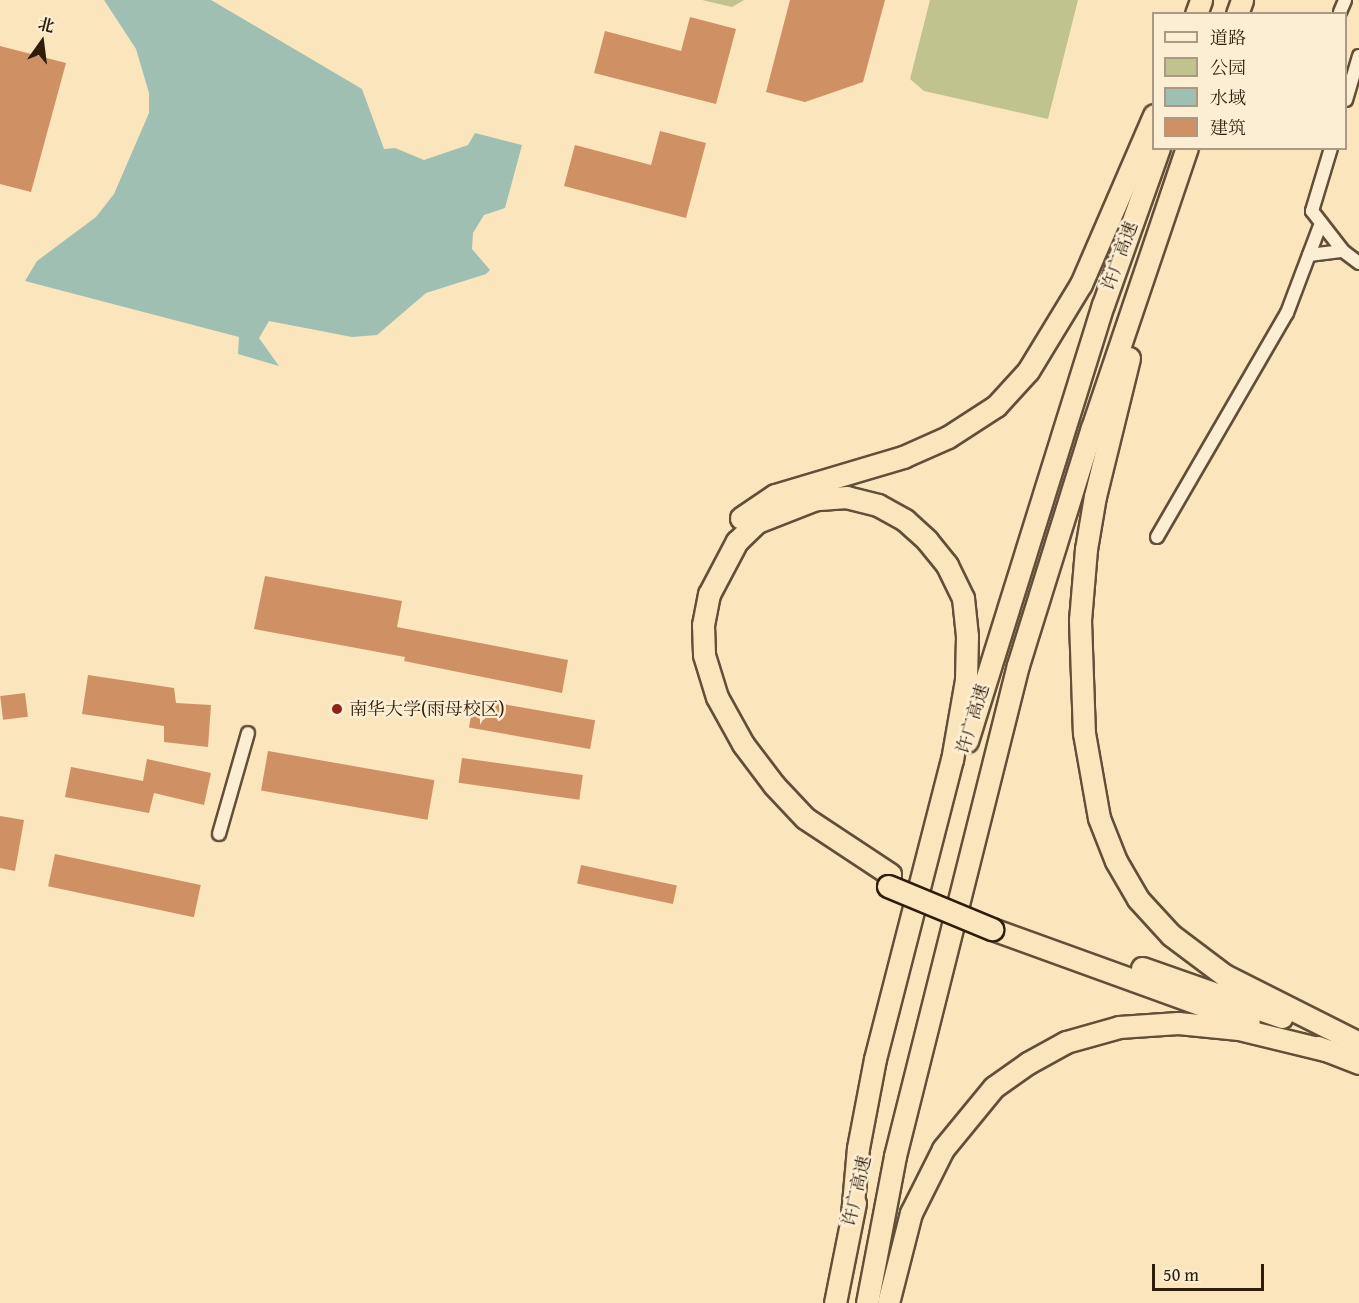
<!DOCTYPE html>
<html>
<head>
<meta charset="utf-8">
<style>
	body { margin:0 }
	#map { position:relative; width:1359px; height:1303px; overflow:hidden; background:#fae5bc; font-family:"Gentium Book Plus","Noto Serif SC",serif }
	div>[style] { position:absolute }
	.green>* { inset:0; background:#c1c38e }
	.water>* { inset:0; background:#9ebfb2 }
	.building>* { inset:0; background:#cf9064; transform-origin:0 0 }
	.roads { filter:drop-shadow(2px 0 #624f38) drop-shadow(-2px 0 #624f38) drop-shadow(0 2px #624f38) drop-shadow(0 -2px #624f38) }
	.minor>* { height:12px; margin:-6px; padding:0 6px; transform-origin:6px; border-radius:6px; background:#fceed3 }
	.motorway>* { height:21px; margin:-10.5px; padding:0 10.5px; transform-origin:10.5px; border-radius:10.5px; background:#fae5bc }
	.bridges { filter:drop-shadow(2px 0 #2f1d0c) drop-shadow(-2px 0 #2f1d0c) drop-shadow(0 2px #2f1d0c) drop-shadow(0 -2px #2f1d0c) }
	.motorway-bridge>* { height:21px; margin:-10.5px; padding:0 10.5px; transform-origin:10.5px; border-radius:10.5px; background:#fae5bc }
	.dots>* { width:16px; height:16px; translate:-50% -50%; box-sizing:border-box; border:3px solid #fceed3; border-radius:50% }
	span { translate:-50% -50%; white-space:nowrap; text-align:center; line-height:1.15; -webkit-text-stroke:5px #fceed3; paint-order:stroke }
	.street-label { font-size:18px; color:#2f1d0c }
	.poi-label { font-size:18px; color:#2f1d0c }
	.left { translate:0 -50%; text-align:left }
	.legend { position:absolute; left:1152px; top:12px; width:195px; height:138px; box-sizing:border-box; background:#fceed3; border:2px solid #aa9a83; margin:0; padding:8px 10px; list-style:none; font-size:18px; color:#2f1d0c }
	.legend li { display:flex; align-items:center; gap:12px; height:30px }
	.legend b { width:30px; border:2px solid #aa9a83 }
	.north { position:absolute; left:12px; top:12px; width:60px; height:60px; -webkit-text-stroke:4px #fceed3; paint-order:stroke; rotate:14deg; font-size:16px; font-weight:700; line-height:24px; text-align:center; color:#2f1d0c }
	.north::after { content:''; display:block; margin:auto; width:21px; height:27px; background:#2f1d0c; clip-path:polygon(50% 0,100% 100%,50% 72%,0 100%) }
	.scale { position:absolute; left:1152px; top:1264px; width:112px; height:27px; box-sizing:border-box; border:3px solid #2f1d0c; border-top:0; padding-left:8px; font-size:18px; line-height:21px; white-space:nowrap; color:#2f1d0c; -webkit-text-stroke:4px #fceed3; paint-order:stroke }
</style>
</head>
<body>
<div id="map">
	<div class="green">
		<i style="clip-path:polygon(702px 0,744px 0,732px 7px)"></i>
		<i style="clip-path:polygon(930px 0,1078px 0,1048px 119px,924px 91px,910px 79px)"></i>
	</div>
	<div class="water">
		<i style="clip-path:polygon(104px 0,211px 0,362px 89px,384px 149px,395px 148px,424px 160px,468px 145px,475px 133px,522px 145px,505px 208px,484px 215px,473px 233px,472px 249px,490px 270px,486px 274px,426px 293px,377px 335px,352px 337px,269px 321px,259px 338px,279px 366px,238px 354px,239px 337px,25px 281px,37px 261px,96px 217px,114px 194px,149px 113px,149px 93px,136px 49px)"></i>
	</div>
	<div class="building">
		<i style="clip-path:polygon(790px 0,885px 0,863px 82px,805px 102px,766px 92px)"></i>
		<i style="clip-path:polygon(690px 17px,736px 29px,716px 104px,594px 73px,605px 31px,681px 51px)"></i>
		<i style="clip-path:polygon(0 46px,66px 63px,31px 192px,0 184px)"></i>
		<i style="clip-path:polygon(660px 131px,706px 143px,686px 218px,564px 186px,575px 145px,651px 165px)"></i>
		<i style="clip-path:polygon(265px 576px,402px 601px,397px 627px,568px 660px,562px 693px,404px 661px,405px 657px,254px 629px)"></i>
		<i style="clip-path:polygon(88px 675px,174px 688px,176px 703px,211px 705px,208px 747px,164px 742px,164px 726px,82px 714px)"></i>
		<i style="left:25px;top:693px;width:24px;height:25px;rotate:83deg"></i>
		<i style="left:474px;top:699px;width:123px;height:29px;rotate:10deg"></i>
		<i style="left:268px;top:751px;width:169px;height:40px;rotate:10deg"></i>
		<i style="left:462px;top:758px;width:122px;height:25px;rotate:8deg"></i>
		<i style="clip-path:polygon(147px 759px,211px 773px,204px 805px,154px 793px,149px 813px,65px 797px,71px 767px,143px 781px)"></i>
		<i style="clip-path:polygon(0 816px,24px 820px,15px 871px,0 868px)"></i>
		<i style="left:55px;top:854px;width:149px;height:33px;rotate:12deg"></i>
		<i style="left:581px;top:865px;width:98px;height:19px;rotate:12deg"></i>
	</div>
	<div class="roads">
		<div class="minor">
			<i style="left:1340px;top:12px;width:13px;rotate:-67deg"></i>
			<i style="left:1346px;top:100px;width:46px;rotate:-73.5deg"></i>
			<i style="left:1331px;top:148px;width:66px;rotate:106.8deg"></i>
			<i style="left:1312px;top:211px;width:51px;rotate:52.2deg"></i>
			<i style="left:1343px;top:251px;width:20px;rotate:37deg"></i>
			<i style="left:1309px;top:255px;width:34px;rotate:-7deg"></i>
			<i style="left:1157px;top:537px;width:259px;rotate:-59.9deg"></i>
			<i style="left:1287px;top:313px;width:96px;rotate:-69.3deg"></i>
			<i style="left:219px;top:834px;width:105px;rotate:-74deg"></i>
		</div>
		<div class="motorway">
			<i style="left:1196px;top:14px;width:15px;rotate:-70deg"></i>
			<i style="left:1237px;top:14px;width:15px;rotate:-70deg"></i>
			<i style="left:1129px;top:358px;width:142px;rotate:103.8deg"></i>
			<i style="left:1095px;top:496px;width:54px;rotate:99.6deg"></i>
			<i style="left:1086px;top:549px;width:71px;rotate:94.8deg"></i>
			<i style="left:1080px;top:620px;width:113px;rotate:88deg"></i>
			<i style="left:1084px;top:733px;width:86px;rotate:80deg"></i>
			<i style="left:1099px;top:818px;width:46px;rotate:68.4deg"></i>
			<i style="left:1116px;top:861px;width:44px;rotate:59.9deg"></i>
			<i style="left:1138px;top:899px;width:49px;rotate:47.5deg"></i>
			<i style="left:1171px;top:935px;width:66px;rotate:37deg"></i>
			<i style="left:1224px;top:975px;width:151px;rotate:26.7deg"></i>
			<i style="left:741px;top:518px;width:41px;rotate:-34.1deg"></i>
			<i style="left:775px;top:495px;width:134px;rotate:-16.5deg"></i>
			<i style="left:903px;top:457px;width:49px;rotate:-24deg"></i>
			<i style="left:948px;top:437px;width:57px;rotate:-32.9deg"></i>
			<i style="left:996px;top:406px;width:47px;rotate:-47.6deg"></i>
			<i style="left:1028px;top:371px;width:102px;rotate:-58.7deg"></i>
			<i style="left:1081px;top:284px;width:184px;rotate:-66.6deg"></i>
			<i style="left:967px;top:741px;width:457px;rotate:-72.7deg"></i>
			<i style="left:1103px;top:305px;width:167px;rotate:-70.4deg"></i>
			<i style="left:992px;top:929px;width:273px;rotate:19.9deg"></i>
			<i style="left:1142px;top:968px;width:148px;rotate:19.3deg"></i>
			<i style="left:1318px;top:1047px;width:44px;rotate:21.3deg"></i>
			<i style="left:852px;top:1215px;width:67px;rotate:-84.9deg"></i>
			<i style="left:858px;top:1148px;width:91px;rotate:-79.2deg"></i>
			<i style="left:875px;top:1059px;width:309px;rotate:-75.6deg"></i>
			<i style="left:952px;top:760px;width:81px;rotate:-80.1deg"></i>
			<i style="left:966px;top:680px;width:44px;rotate:-88.7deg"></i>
			<i style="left:967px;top:636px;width:38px;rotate:-96deg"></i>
			<i style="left:963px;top:598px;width:37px;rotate:-116deg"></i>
			<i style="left:947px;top:565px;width:32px;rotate:-129deg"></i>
			<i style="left:927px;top:540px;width:30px;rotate:-138deg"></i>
			<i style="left:905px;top:520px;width:31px;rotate:-151deg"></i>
			<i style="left:878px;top:505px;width:32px;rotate:-166deg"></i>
			<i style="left:847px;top:497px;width:31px;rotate:176deg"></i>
			<i style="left:816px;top:499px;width:63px;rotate:158.7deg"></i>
			<i style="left:757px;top:522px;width:28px;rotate:136deg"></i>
			<i style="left:737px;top:541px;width:60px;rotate:117.8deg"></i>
			<i style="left:709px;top:594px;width:32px;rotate:101deg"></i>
			<i style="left:703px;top:625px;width:30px;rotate:88deg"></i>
			<i style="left:704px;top:655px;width:44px;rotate:72.8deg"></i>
			<i style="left:717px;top:697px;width:54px;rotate:61deg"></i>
			<i style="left:743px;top:744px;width:51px;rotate:52.9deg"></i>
			<i style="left:774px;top:785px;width:45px;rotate:46.8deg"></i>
			<i style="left:805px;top:818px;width:102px;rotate:33.4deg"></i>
			<i style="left:835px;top:1303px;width:102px;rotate:-78.7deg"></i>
			<i style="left:867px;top:1303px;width:150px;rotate:-79.2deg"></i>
			<i style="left:895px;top:1156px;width:506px;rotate:-75.94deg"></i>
			<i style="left:1018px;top:665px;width:248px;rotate:-72.7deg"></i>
			<i style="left:1092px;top:428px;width:296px;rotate:-71.3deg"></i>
			<i style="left:888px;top:1303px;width:93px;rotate:-75.7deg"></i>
			<i style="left:911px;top:1213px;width:72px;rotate:-63.4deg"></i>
			<i style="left:943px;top:1149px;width:80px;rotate:-50.6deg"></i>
			<i style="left:994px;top:1087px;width:42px;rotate:-35.2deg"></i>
			<i style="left:1028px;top:1063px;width:43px;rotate:-28.9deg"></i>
			<i style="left:1066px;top:1042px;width:55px;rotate:-15.8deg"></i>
			<i style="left:1119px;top:1027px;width:59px;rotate:-3.9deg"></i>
			<i style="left:1178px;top:1023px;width:61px;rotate:5.6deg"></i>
			<i style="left:1239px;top:1029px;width:93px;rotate:13.7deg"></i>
		</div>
	</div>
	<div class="bridges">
		<div class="motorway-bridge">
			<i style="left:888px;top:886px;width:113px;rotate:22.5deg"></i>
		</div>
	</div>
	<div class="dots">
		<i style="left:337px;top:709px;background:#8f2418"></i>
	</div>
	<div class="street-label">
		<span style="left:1120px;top:256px;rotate:-70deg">许广高速</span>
		<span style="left:973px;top:719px;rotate:-73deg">许广高速</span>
		<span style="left:857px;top:1191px;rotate:-77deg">许广高速</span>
	</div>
	<div class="poi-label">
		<span class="left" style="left:349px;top:709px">南华大学(雨母校区)</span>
	</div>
	<ul class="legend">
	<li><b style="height:8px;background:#fceed3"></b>道路</li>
	<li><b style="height:16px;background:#c1c38e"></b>公园</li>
	<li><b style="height:16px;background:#9ebfb2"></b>水域</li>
	<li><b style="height:16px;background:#cf9064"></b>建筑</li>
	</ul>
	<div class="north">北</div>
	<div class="scale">50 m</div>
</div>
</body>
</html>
